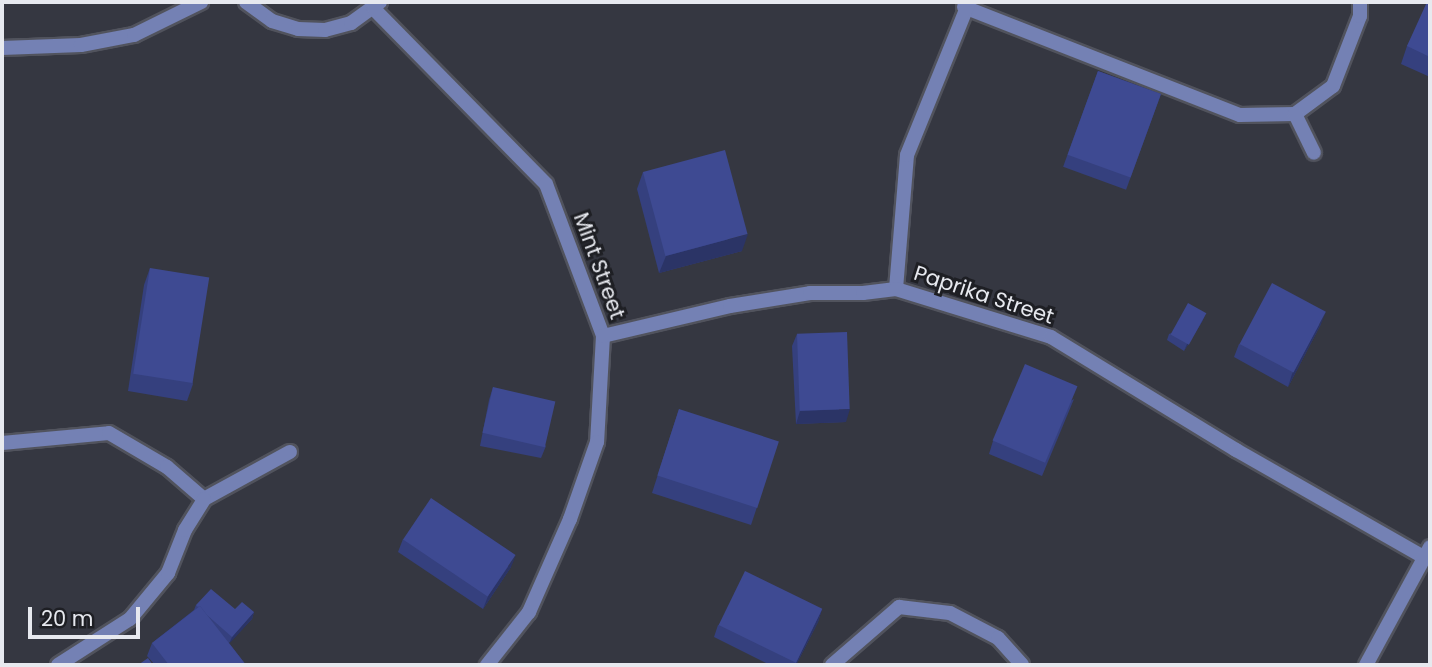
<!DOCTYPE html>
<html>
<head>
<meta charset="utf-8">
<style>
	body { margin:0 }
	#map { position:relative; width:1432px; height:667px; overflow:hidden; background:#353741; font-family:Poppins,sans-serif }
	div>[style] { position:absolute }
	.roads { filter:drop-shadow(2px 0 #51535d) drop-shadow(-2px 0 #51535d) drop-shadow(0 2px #51535d) drop-shadow(0 -2px #51535d) }
	.street>* { height:14px; margin:-7px; padding:0 7px; transform-origin:7px; border-radius:7px; background:#7481b4 }
	.wall>* { inset:0; background:#35407e; transform-origin:0 0 }
	.shaded-wall>* { inset:0; background:#2b3466 }
	.building>* { inset:0; background:#3e4a92; transform-origin:0 0 }
	span { translate:-50% -50%; white-space:nowrap; text-align:center; line-height:1.15; -webkit-text-stroke:6px #1e1f24; paint-order:stroke }
	.street-label { font-size:21px; color:#e7e9ef }
	.frame { position:absolute; inset:0; border:4px solid #e7e9ef; pointer-events:none }
	.scale { position:absolute; left:28px; top:607px; width:112px; height:32px; box-sizing:border-box; border:4px solid #e7e9ef; border-top:0; padding-left:9px; font-size:21px; line-height:24px; white-space:nowrap; color:#e7e9ef; -webkit-text-stroke:5px #1e1f24; paint-order:stroke }
</style>
</head>
<body>
<div id="map">
	<div class="roads">
		<div class="street">
			<i style="left:246px;top:2px;width:32px;rotate:36deg"></i>
			<i style="left:272px;top:21px;width:27px;rotate:17deg"></i>
			<i style="left:298px;top:29px;width:27px;rotate:2deg"></i>
			<i style="left:325px;top:30px;width:27px;rotate:-15deg"></i>
			<i style="left:351px;top:23px;width:36px;rotate:-36deg"></i>
			<i style="left:964px;top:7px;width:296px;rotate:21.4deg"></i>
			<i style="left:1240px;top:115px;width:55px;rotate:-1deg"></i>
			<i style="left:1295px;top:114px;width:47px;rotate:-36.4deg"></i>
			<i style="left:1333px;top:86px;width:75px;rotate:-68.9deg"></i>
			<i style="left:1360px;top:16px;width:14px;rotate:-90deg"></i>
			<i style="left:374px;top:9px;width:245px;rotate:45.5deg"></i>
			<i style="left:546px;top:184px;width:162px;rotate:69.4deg"></i>
			<i style="left:603px;top:336px;width:106px;rotate:93.2deg"></i>
			<i style="left:597px;top:442px;width:82px;rotate:109.3deg"></i>
			<i style="left:570px;top:519px;width:102px;rotate:113.8deg"></i>
			<i style="left:529px;top:612px;width:68px;rotate:128.4deg"></i>
			<i style="left:2px;top:48px;width:79px;rotate:-2.2deg"></i>
			<i style="left:81px;top:45px;width:54px;rotate:-10.7deg"></i>
			<i style="left:134px;top:35px;width:75px;rotate:-26.2deg"></i>
			<i style="left:1295px;top:114px;width:43px;rotate:64deg"></i>
			<i style="left:896px;top:289px;width:134px;rotate:-85.3deg"></i>
			<i style="left:907px;top:155px;width:165px;rotate:-67.9deg"></i>
			<i style="left:603px;top:336px;width:130px;rotate:-13.3deg"></i>
			<i style="left:730px;top:306px;width:81px;rotate:-9.2deg"></i>
			<i style="left:810px;top:293px;width:53px"></i>
			<i style="left:863px;top:293px;width:33px;rotate:-7deg"></i>
			<i style="left:896px;top:289px;width:162px;rotate:17.2deg"></i>
			<i style="left:1051px;top:337px;width:217px;rotate:31.4deg"></i>
			<i style="left:1236px;top:450px;width:218px;rotate:29.7deg"></i>
			<i style="left:2px;top:443px;width:107px;rotate:-5.3deg"></i>
			<i style="left:109px;top:433px;width:67px;rotate:30.4deg"></i>
			<i style="left:167px;top:467px;width:49px;rotate:40.9deg"></i>
			<i style="left:204px;top:499px;width:98px;rotate:-28.7deg"></i>
			<i style="left:58px;top:665px;width:85px;rotate:-32.6deg"></i>
			<i style="left:130px;top:619px;width:60px;rotate:-50.4deg"></i>
			<i style="left:168px;top:573px;width:46px;rotate:-68.4deg"></i>
			<i style="left:185px;top:530px;width:36px;rotate:-58deg"></i>
			<i style="left:832px;top:665px;width:89px;rotate:-40.9deg"></i>
			<i style="left:899px;top:607px;width:51px;rotate:6.7deg"></i>
			<i style="left:950px;top:613px;width:54px;rotate:27.5deg"></i>
			<i style="left:998px;top:638px;width:36px;rotate:48deg"></i>
			<i style="left:1366px;top:665px;width:134px;rotate:-61.5deg"></i>
		</div>
	</div>
	<div class="wall">
		<i style="clip-path:polygon(1430px 2px,1430px 77px,1401px 64px,1407px 46px)"></i>
		<i style="left:1098px;top:71px;width:67px;height:102px;rotate:20deg"></i>
		<i style="clip-path:polygon(643px 172px,742px 251px,659px 273px,637px 189px)"></i>
		<i style="clip-path:polygon(150px 268px,193px 384px,187px 401px,128px 391px,144px 285px)"></i>
		<i style="clip-path:polygon(1203px 320px,1184px 351px,1167px 340px,1169px 334px)"></i>
		<i style="clip-path:polygon(1321px 324px,1288px 387px,1234px 357px,1239px 344px)"></i>
		<i style="clip-path:polygon(797px 334px,846px 422px,796px 424px,792px 346px)"></i>
		<i style="clip-path:polygon(493px 387px,546px 446px,541px 458px,480px 446px,489px 400px)"></i>
		<i style="clip-path:polygon(1074px 399px,1042px 476px,989px 454px,993px 441px)"></i>
		<i style="clip-path:polygon(679px 409px,757px 507px,751px 525px,652px 493px)"></i>
		<i style="clip-path:polygon(403px 539px,511px 567px,483px 609px,398px 552px)"></i>
		<i style="clip-path:polygon(196px 605px,254px 612px,252px 619px,229px 643px,246px 665px,155px 665px,147px 656px,152px 643px,194px 610px)"></i>
		<i style="clip-path:polygon(822px 609px,818px 622px,796px 665px,770px 665px,714px 637px,718px 625px)"></i>
	</div>
	<div class="shaded-wall">
		<i style="clip-path:polygon(748px 234px,742px 251px,659px 273px,666px 256px)"></i>
		<i style="clip-path:polygon(1326px 312px,1321px 324px,1288px 387px,1292px 374px)"></i>
		<i style="clip-path:polygon(1206px 313px,1203px 320px,1184px 351px,1187px 344px)"></i>
		<i style="clip-path:polygon(850px 409px,846px 422px,796px 424px,800px 411px)"></i>
		<i style="clip-path:polygon(516px 555px,511px 567px,483px 609px,488px 596px)"></i>
		<i style="clip-path:polygon(822px 609px,818px 622px,796px 665px,795px 665px)"></i>
		<i style="clip-path:polygon(254px 612px,252px 619px,229px 644px,232px 637px)"></i>
	</div>
	<div class="building">
		<i style="clip-path:polygon(1427px 2px,1430px 2px,1430px 57px,1407px 46px)"></i>
		<i style="left:1098px;top:71px;width:67px;height:89px;rotate:20deg"></i>
		<i style="left:725px;top:150px;width:87px;height:85px;rotate:75deg"></i>
		<i style="left:150px;top:268px;width:60px;height:107px;rotate:9deg"></i>
		<i style="left:1272px;top:283px;width:61px;height:69px;rotate:28deg"></i>
		<i style="left:1188px;top:303px;width:21px;height:36px;rotate:29deg"></i>
		<i style="left:847px;top:332px;width:77px;height:50px;rotate:88deg"></i>
		<i style="left:1025px;top:364px;width:57px;height:83px;rotate:23deg"></i>
		<i style="left:493px;top:387px;width:64px;height:47px;rotate:13deg"></i>
		<i style="left:679px;top:409px;width:105px;height:70px;rotate:18deg"></i>
		<i style="left:431px;top:498px;width:102px;height:50px;rotate:34deg"></i>
		<i style="left:745px;top:571px;width:86px;height:60px;rotate:26deg"></i>
		<i style="clip-path:polygon(211px 589px,235px 609px,242px 602px,254px 612px,232px 637px,207px 615px,200px 606px,198px 607px,196px 605px)"></i>
		<i style="clip-path:polygon(200px 606px,246px 665px,169px 665px,152px 643px)"></i>
		<i style="clip-path:polygon(148px 658px,153px 665px,138px 665px)"></i>
	</div>
	<div class="street-label">
		<span style="left:599px;top:266px;rotate:70deg">Mint Street</span>
		<span style="left:984px;top:295px;rotate:18deg">Paprika Street</span>
	</div>
	<div class="frame"></div>
	<div class="scale">20 m</div>
</div>
</body>
</html>
